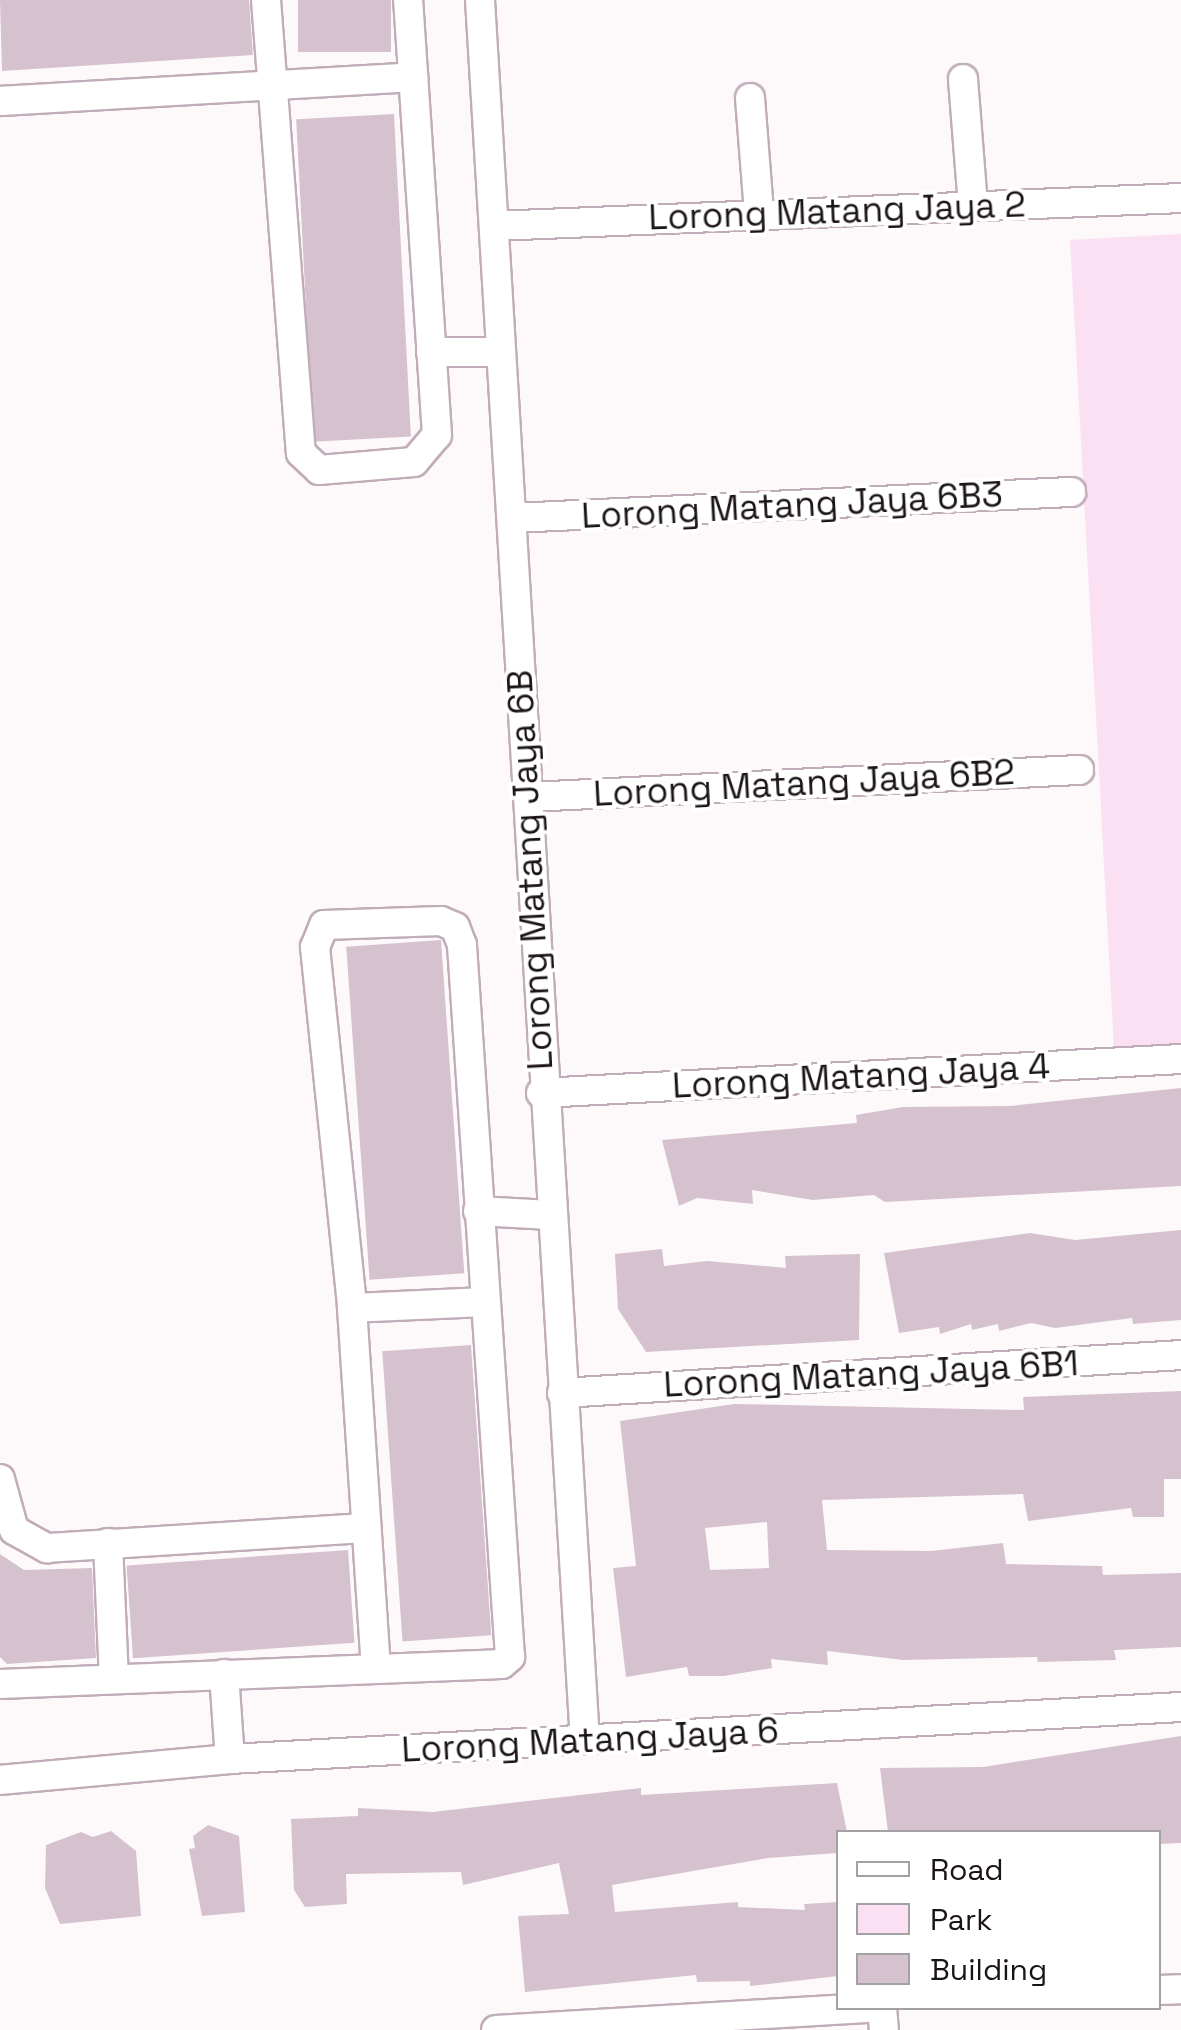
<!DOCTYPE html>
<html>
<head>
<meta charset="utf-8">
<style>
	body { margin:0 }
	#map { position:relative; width:1181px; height:2030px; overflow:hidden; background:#fdf9fb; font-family:"Space Grotesk",sans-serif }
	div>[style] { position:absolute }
	.green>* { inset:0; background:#fbdff2 }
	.building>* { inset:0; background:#d6c2cf; transform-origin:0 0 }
	.roads { filter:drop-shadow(2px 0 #c1adba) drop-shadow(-2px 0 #c1adba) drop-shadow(0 2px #c1adba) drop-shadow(0 -2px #c1adba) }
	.minor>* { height:28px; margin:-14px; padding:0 14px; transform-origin:14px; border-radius:14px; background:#fff }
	span { translate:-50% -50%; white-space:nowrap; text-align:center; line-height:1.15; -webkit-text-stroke:8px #fff; paint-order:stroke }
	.street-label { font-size:35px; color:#1a1318 }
	.legend { position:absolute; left:836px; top:1830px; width:325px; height:180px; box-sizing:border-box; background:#fff; border:2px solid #a3a1a3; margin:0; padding:12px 18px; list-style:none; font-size:30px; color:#1a1318 }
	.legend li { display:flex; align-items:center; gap:20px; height:50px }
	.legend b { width:50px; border:2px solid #a3a1a3 }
</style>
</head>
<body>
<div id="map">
	<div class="green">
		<i style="clip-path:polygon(1181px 234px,1181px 1046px,1114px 1049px,1070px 240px)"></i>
	</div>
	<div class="building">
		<i style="clip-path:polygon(0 0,249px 0,253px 55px,2px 71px)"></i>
		<i style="left:298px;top:0;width:93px;height:52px"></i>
		<i style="left:394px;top:114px;width:323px;height:98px;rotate:87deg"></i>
		<i style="left:441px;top:940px;width:334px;height:95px;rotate:86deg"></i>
		<i style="clip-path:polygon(1181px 1088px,1181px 1186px,885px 1202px,874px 1195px,813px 1200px,752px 1190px,753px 1204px,697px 1198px,679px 1206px,662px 1140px,857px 1123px,856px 1115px,903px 1107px,1010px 1106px)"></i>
		<i style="clip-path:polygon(1181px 1230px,1181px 1320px,1133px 1324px,1132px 1318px,1055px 1328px,1031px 1323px,999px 1331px,998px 1324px,972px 1330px,971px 1324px,940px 1334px,939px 1327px,899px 1333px,884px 1253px,1030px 1233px,1075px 1240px)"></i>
		<i style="clip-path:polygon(662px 1249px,664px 1266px,707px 1261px,786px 1268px,785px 1256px,860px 1254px,859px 1340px,646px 1352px,618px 1309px,615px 1254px)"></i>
		<i style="left:471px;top:1345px;width:291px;height:89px;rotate:86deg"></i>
		<i style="clip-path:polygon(evenodd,1181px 1391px,1181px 1479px,1164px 1479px,1164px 1517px,1133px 1517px,1131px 1508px,1028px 1521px,1023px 1494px,822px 1500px,827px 1550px,931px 1551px,1003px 1543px,1006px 1564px,1102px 1566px,1103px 1575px,1181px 1573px,1181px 1647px,1114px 1650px,1116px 1660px,1038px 1662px,1037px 1657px,903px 1660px,827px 1651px,828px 1665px,771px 1659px,772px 1668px,724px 1676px,689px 1676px,687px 1667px,626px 1677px,613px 1568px,636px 1566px,620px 1421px,734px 1404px,1024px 1410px,1023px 1397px,1181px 1391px,767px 1522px,769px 1568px,710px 1570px,705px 1528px,767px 1522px)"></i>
		<i style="left:348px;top:1550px;width:93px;height:222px;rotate:86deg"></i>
		<i style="clip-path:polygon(0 1554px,24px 1570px,92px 1568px,96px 1658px,7px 1664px,0 1657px)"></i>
		<i style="clip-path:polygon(1181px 1736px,1181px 1843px,1158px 1844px,1158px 1832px,888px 1832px,880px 1768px,983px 1767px)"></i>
		<i style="clip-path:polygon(837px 1783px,847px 1832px,838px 1832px,838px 1853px,768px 1858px,612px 1885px,615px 1912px,738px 1902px,738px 1907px,805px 1910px,804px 1904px,838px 1902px,838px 1976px,750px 1986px,750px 1981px,697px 1982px,696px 1975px,525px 1992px,518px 1916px,569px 1914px,559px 1863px,463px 1885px,461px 1872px,346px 1874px,347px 1904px,305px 1907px,294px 1890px,291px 1819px,358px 1816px,358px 1808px,433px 1812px,641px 1788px,641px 1795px)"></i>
		<i style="clip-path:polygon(208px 1825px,239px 1836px,245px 1912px,202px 1916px,189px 1849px,195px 1848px,193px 1836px)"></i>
		<i style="clip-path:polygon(111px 1831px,136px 1851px,141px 1916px,60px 1924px,45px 1888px,46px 1845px,81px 1832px,93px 1837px)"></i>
	</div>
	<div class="roads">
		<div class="minor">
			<i style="left:266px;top:0;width:454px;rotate:85.6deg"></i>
			<i style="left:301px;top:453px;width:25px;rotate:43deg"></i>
			<i style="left:319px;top:470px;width:95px;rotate:-4.8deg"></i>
			<i style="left:414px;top:462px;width:35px;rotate:-50deg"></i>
			<i style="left:437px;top:435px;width:436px;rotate:-93.8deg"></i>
			<i style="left:480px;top:0;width:1743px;rotate:86.55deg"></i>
			<i style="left:963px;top:79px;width:126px;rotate:85.5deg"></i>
			<i style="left:750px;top:98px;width:115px;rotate:85.5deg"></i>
			<i style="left:0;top:101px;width:414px;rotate:-3.3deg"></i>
			<i style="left:494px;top:226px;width:688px;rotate:-2.33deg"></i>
			<i style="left:431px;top:352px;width:68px"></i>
			<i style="left:513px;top:518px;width:559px;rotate:-2.67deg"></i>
			<i style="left:530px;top:797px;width:550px;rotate:-2.82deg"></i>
			<i style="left:541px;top:1093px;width:641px;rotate:-3.04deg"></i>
			<i style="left:478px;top:1211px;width:72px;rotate:3.2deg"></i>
			<i style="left:352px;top:1308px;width:130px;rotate:-2.6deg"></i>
			<i style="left:562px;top:1393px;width:620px;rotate:-3.51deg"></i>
			<i style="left:0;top:1479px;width:53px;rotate:74.6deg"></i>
			<i style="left:14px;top:1530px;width:38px;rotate:29deg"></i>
			<i style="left:47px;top:1548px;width:320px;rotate:-3.6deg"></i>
			<i style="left:108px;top:1543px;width:135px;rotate:87.5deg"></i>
			<i style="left:224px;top:1674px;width:85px;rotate:86deg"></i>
			<i style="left:0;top:1684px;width:502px;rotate:-2.28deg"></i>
			<i style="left:502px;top:1664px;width:11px;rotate:-41deg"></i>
			<i style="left:510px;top:1657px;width:714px;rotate:-93.86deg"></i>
			<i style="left:462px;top:945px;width:19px;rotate:-111deg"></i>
			<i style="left:455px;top:927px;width:15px;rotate:-157deg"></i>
			<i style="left:441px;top:921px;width:117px;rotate:178deg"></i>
			<i style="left:324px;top:925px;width:24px;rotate:112deg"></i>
			<i style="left:315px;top:947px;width:363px;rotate:84.1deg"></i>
			<i style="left:352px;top:1308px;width:361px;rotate:86.2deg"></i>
			<i style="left:0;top:1780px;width:231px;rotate:-5.2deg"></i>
			<i style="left:230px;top:1759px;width:952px;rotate:-3.13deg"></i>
			<i style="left:1158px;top:1990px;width:23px;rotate:-2deg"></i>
			<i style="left:882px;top:2008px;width:22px;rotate:85deg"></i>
			<i style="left:496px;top:2030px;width:371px;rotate:-3.4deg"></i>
		</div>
	</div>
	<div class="street-label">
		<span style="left:837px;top:211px;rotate:-2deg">Lorong Matang Jaya 2</span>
		<span style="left:792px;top:505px;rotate:-3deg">Lorong Matang Jaya 6B3</span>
		<span style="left:804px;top:783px;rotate:-3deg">Lorong Matang Jaya 6B2</span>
		<span style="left:530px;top:870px;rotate:-93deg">Lorong Matang Jaya 6B</span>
		<span style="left:861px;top:1076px;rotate:-3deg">Lorong Matang Jaya 4</span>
		<span style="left:871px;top:1374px;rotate:-3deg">Lorong Matang Jaya 6B1</span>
		<span style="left:590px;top:1740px;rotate:-3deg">Lorong Matang Jaya 6</span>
	</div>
	<ul class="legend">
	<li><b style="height:12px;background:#fff"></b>Road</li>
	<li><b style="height:28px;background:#fbdff2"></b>Park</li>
	<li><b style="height:28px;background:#d6c2cf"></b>Building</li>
	</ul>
</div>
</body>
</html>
